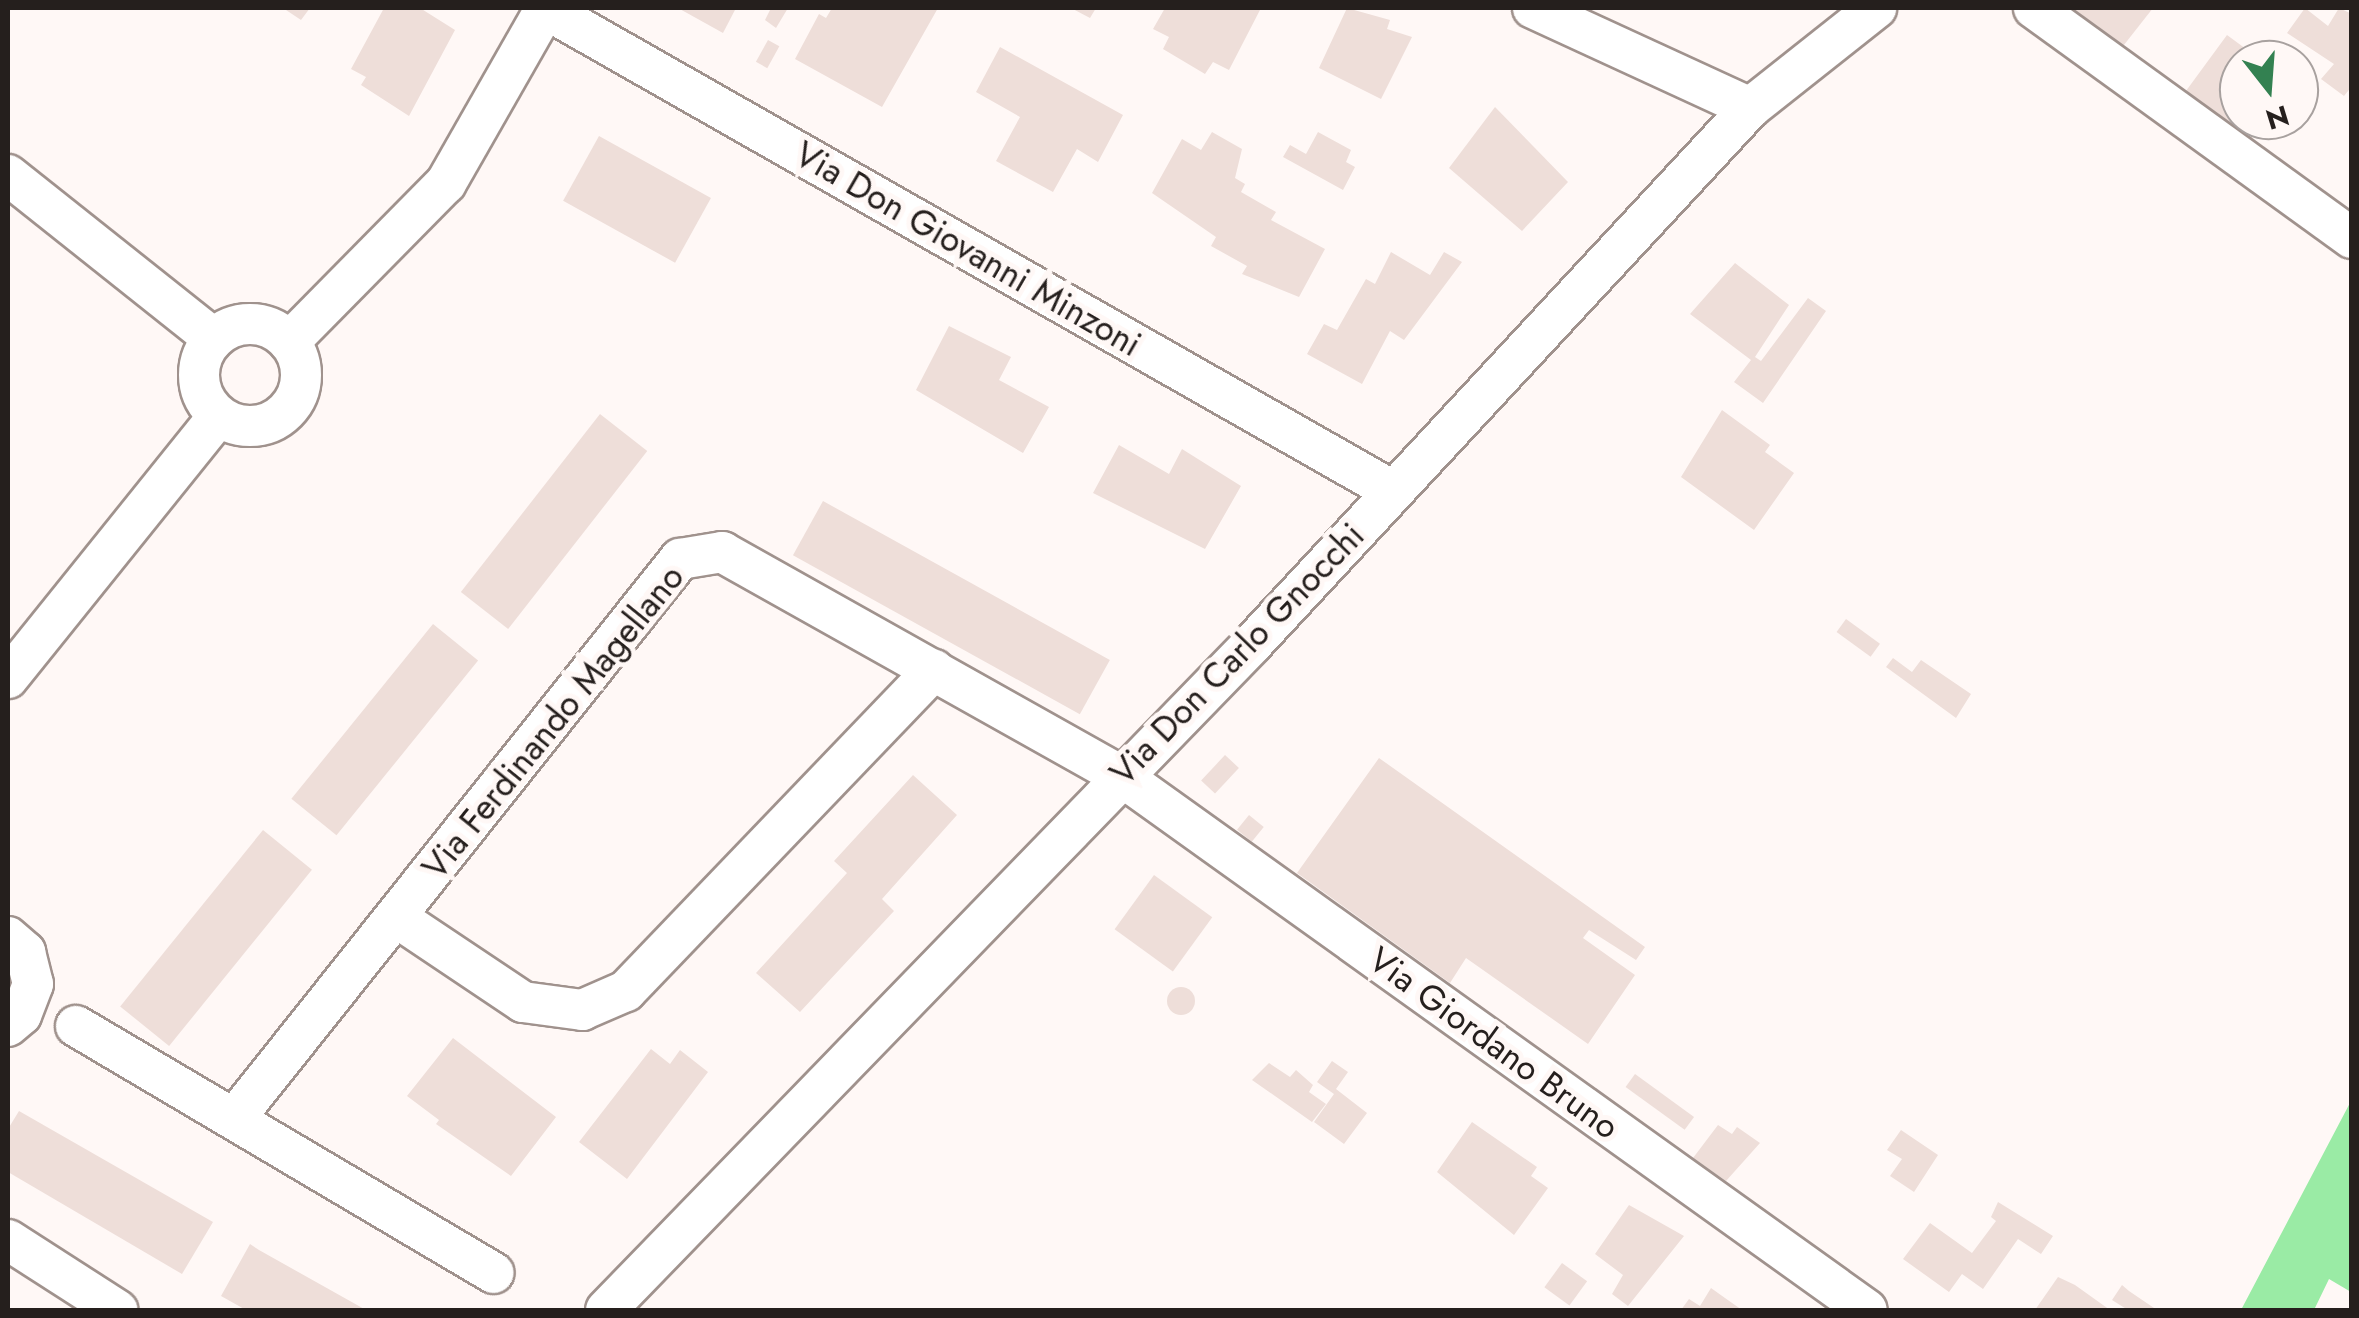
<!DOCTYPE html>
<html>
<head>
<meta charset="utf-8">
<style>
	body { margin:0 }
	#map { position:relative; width:2359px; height:1318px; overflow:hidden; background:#fff8f6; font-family:Jost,sans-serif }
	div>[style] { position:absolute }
	.green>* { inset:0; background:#9aeba5 }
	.building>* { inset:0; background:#eeded9; transform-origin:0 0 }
	.round { border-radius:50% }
	.roads { filter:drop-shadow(2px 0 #a0928d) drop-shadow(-2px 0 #a0928d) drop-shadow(0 2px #a0928d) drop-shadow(0 -2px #a0928d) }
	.street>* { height:40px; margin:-20px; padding:0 20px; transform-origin:20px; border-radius:20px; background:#fff }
	.street>.ring { margin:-20px; padding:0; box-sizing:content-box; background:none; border:40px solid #fff; border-radius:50% }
	span { translate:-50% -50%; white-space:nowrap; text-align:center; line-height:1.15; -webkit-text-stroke:10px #fff8f6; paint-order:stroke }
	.street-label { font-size:35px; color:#251f1d }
	.frame { position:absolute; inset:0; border:10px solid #251f1d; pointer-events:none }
	.north { position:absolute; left:2219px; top:40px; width:100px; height:100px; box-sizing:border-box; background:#fff8f6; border:2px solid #a8a19f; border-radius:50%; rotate:163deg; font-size:28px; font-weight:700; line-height:40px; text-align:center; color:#251f1d }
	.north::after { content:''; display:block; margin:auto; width:35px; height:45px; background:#338151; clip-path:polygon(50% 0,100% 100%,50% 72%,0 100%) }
</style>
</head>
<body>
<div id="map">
	<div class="green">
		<i style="clip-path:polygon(2351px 1101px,2351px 1292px,2329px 1279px,2314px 1310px,2241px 1310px)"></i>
	</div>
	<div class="building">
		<i style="clip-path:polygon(283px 8px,310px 8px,301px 20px)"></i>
		<i style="clip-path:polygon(384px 8px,420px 8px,455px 30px,409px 116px,361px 85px,366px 77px,351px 69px)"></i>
		<i style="clip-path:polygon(678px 8px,736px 8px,723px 33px)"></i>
		<i style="clip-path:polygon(771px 8px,788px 8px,776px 28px,765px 20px)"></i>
		<i style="clip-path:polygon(832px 8px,938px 8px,882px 107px,795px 59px,819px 14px,826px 18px)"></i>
		<i style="clip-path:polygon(1071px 8px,1096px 8px,1090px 18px)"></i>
		<i style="clip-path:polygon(1165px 8px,1261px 8px,1229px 70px,1213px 62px,1205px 74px,1163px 49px,1169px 37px,1153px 29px)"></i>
		<i style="clip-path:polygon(1347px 8px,1390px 20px,1387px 29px,1412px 37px,1381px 99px,1319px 68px)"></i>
		<i style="clip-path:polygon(2066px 8px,2153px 8px,2120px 50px)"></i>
		<i style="clip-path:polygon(2305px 8px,2328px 26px,2339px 8px,2352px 14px,2352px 86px,2344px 96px,2321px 79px,2334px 64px,2287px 33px)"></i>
		<i style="clip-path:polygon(2227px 35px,2261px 60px,2239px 60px,2239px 120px,2265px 120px,2249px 142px,2183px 95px)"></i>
		<i style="left:768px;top:40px;width:13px;height:25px;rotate:29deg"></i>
		<i style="clip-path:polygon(1000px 47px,1123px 115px,1098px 162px,1077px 149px,1053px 192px,996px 161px,1020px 117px,976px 92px)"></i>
		<i style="clip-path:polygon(1495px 107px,1568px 182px,1522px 231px,1449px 168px)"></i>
		<i style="clip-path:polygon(1212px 132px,1242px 149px,1235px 178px,1245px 184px,1241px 192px,1276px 212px,1271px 220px,1325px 249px,1299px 297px,1242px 274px,1247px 266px,1211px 246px,1216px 237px,1152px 193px,1182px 139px,1201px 150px)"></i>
		<i style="clip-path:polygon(1318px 132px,1351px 150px,1346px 162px,1355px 167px,1343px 190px,1283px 157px,1290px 145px,1306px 154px)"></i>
		<i style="left:599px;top:136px;width:128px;height:74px;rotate:29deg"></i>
		<i style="clip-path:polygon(1391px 252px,1430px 275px,1444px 252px,1462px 262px,1404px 340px,1390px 331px,1362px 384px,1307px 354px,1324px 324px,1337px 330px,1366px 279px,1375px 284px)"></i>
		<i style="clip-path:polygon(1735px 263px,1789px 305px,1755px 357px,1761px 361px,1808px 298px,1826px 311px,1763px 403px,1734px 382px,1751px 360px,1690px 314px)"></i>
		<i style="clip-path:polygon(949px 326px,1011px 357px,999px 380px,1049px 407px,1023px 453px,916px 390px)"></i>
		<i style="clip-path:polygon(1722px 410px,1770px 445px,1765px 452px,1794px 473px,1754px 530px,1681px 477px)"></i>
		<i style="left:600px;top:414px;width:60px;height:226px;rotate:38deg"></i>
		<i style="clip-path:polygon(1119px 445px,1169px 474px,1182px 449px,1241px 486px,1205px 549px,1093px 493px)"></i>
		<i style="left:823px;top:501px;width:328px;height:62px;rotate:29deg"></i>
		<i style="left:1846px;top:619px;width:42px;height:16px;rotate:36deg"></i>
		<i style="left:433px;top:624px;width:58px;height:225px;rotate:39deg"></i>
		<i style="clip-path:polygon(1893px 658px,1912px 672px,1921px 660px,1971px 694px,1956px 718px,1886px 667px)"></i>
		<i style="left:1225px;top:755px;width:19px;height:35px;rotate:43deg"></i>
		<i style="clip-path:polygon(1379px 758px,1645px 947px,1636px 960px,1589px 930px,1583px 938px,1635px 975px,1588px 1044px,1466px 958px,1450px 983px,1297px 873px)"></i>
		<i style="clip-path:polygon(913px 775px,957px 815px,882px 899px,894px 911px,800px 1012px,756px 973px,847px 873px,834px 861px)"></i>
		<i style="left:1249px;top:815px;width:19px;height:19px;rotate:39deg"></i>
		<i style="left:263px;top:830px;width:63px;height:227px;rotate:39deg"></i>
		<i style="left:1154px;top:875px;width:72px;height:67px;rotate:36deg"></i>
		<i class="round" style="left:1167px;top:987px;width:28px;height:28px"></i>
		<i style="clip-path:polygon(453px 1038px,556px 1117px,511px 1176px,436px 1124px,439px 1120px,407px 1096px)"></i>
		<i style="clip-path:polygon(651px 1049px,670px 1064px,680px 1050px,708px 1072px,627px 1179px,579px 1142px)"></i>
		<i style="clip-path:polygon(1332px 1061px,1348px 1072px,1336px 1089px,1367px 1113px,1344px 1144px,1314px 1122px,1334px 1094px,1317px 1082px)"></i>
		<i style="clip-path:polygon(1269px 1063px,1290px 1077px,1296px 1070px,1313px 1085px,1309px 1092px,1326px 1104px,1312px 1122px,1252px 1080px)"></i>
		<i style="left:1635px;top:1074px;width:73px;height:16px;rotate:36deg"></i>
		<i style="clip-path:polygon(19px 1111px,213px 1222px,182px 1274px,8px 1172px,8px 1129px)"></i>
		<i style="clip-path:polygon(1472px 1122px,1537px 1167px,1531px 1176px,1548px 1188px,1514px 1235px,1437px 1172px)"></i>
		<i style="clip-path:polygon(1718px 1125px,1732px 1134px,1737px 1127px,1760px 1143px,1726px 1181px,1693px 1158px)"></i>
		<i style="clip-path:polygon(1901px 1130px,1938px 1155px,1914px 1192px,1890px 1176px,1902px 1159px,1887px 1150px)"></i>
		<i style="clip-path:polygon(1998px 1202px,2053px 1236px,2041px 1254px,2018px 1239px,1983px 1289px,1962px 1274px,1949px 1292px,1903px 1259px,1930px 1223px,1972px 1253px,1996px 1221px,1991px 1217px)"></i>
		<i style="clip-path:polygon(1629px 1205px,1684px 1236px,1628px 1306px,1612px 1294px,1623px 1275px,1595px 1254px)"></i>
		<i style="clip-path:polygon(250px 1244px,259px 1250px,366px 1310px,246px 1310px,221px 1296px)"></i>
		<i style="left:1562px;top:1263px;width:31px;height:30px;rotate:36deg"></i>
		<i style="clip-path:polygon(2058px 1277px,2075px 1285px,2110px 1310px,2035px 1310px)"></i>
		<i style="clip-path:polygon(2122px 1285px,2129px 1291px,2157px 1310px,2128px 1310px,2112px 1300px)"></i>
		<i style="clip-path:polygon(1711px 1288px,1725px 1298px,1742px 1310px,1681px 1310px,1689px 1299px,1700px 1306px)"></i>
	</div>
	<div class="roads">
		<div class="street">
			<i style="left:544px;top:8px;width:977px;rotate:29.64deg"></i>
			<i style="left:1533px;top:8px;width:239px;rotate:24.7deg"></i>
			<i style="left:2034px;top:8px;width:392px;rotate:35.9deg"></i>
			<i style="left:8px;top:175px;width:263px;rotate:38.5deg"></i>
			<i class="ring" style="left:199px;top:324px;width:62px;height:62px"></i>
			<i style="left:289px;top:342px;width:223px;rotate:-45.4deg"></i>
			<i style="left:446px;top:183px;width:202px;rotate:-60.3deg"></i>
			<i style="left:8px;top:678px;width:336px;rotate:-51.2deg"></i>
			<i style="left:396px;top:917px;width:153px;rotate:33.8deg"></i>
			<i style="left:523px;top:1002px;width:60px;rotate:7.7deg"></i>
			<i style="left:582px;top:1010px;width:48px;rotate:-23.4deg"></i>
			<i style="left:626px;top:991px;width:445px;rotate:-46.2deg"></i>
			<i style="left:8px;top:937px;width:23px;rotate:41deg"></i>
			<i style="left:25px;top:952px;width:33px;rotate:76deg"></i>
			<i style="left:33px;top:984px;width:33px;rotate:111deg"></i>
			<i style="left:21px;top:1015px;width:17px;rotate:140deg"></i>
			<i style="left:76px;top:1026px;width:485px;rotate:30.6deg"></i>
			<i style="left:234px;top:1119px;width:716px;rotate:-51.47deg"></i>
			<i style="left:680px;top:559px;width:43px;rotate:-9.5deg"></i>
			<i style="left:722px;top:552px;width:458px;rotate:29.3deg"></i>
			<i style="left:1121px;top:776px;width:917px;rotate:35.6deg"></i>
			<i style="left:8px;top:1240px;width:130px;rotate:32.7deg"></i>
			<i style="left:606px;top:1310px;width:929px;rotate:-45.87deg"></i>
			<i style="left:1253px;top:643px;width:730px;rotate:-47.11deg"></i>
			<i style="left:1750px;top:108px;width:161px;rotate:-38.4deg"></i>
		</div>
	</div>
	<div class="street-label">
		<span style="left:968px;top:249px;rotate:30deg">Via Don Giovanni Minzoni</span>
		<span style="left:1237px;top:654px;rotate:-46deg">Via Don Carlo Gnocchi</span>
		<span style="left:553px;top:722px;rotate:-51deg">Via Ferdinando Magellano</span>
		<span style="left:1494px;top:1043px;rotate:36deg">Via Giordano Bruno</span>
	</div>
	<div class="frame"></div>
	<div class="north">N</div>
</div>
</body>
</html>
